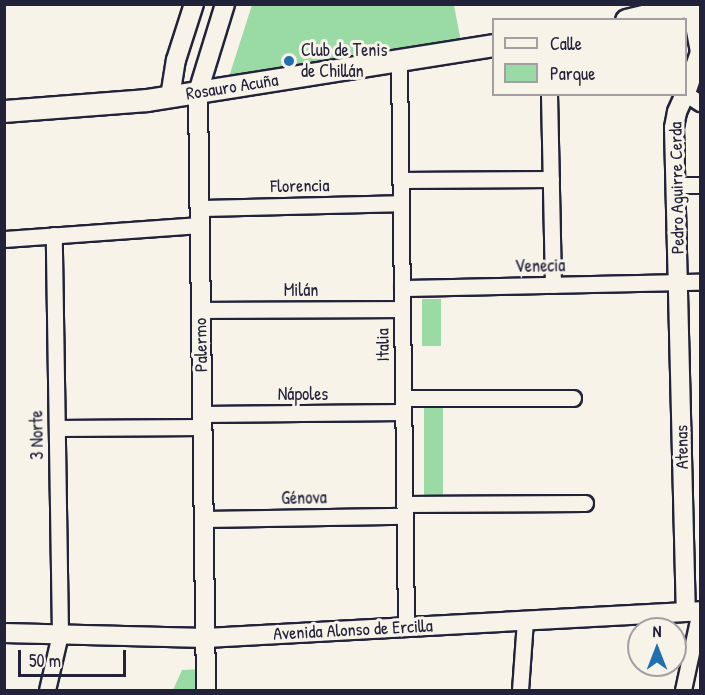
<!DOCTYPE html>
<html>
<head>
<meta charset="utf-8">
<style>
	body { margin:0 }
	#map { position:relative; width:705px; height:695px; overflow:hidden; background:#f7f3e8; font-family:"Patrick Hand",sans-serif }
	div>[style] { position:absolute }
	.green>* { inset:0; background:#9adaa4; transform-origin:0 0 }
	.roads { filter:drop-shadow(2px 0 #22223b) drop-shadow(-2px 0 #22223b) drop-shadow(0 2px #22223b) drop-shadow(0 -2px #22223b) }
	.minor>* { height:15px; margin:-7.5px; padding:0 7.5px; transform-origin:7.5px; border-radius:7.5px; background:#f7f3e8 }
	.tertiary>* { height:18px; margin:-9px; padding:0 9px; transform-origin:9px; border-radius:9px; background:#f7f3e8 }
	.secondary>* { height:21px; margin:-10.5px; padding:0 10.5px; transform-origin:10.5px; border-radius:10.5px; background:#f7f3e8 }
	.dots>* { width:16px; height:16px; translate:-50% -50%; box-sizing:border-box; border:3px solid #f7f3e8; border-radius:50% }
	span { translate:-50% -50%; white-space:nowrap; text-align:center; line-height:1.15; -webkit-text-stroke:6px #f7f3e8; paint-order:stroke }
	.poi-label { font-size:18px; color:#22223b }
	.left { translate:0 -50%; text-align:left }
	.street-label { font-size:18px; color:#22223b }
	.frame { position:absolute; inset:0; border:6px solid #22223b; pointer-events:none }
	.legend { position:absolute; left:492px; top:18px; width:195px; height:78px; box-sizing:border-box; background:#f7f3e8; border:2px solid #a29fa3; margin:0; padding:8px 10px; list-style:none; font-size:18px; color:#22223b }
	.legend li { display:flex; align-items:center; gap:12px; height:30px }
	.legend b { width:30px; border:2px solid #a29fa3 }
	.north { position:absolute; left:627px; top:617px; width:60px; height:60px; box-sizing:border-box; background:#f7f3e8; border:2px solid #a29fa3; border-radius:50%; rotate:0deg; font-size:16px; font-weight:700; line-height:24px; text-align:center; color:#22223b }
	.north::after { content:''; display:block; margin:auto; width:21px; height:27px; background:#1f6fb2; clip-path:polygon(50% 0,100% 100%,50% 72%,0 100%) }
	.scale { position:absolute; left:18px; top:650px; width:108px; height:27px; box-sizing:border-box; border:3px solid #22223b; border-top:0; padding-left:8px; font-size:18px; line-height:21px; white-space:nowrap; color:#22223b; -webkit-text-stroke:4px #f7f3e8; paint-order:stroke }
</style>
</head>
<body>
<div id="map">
	<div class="green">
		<i style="clip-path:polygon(252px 5px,454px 5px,461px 42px,228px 80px)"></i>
		<i style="left:422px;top:299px;width:19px;height:47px"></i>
		<i style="left:424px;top:408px;width:19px;height:88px"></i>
		<i style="clip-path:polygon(201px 669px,201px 690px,173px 690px,182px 670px)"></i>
	</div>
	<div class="roads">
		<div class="minor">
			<i style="left:399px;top:62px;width:565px;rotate:89.29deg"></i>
			<i style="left:549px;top:94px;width:191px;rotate:88.8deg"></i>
			<i style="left:686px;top:94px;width:17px;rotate:33deg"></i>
			<i style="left:400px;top:180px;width:151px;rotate:-0.4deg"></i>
			<i style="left:676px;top:185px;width:24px"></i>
			<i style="left:200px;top:208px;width:201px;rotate:-1.4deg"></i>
			<i style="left:4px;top:239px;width:196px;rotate:-4.1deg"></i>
			<i style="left:402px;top:288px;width:298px;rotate:-1.2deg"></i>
			<i style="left:201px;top:310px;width:201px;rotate:-0.3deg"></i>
			<i style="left:403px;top:398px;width:170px"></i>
			<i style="left:202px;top:414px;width:201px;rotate:-0.6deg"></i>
			<i style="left:57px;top:428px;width:146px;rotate:-0.4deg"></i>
			<i style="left:404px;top:504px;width:181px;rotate:-0.3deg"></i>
			<i style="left:204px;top:519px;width:201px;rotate:-0.9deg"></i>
			<i style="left:47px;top:690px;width:57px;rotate:-76.9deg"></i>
			<i style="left:60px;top:634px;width:399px;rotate:-90.9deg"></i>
			<i style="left:520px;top:690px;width:70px;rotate:-85.9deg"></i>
			<i style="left:683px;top:690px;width:81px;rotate:-77.9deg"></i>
		</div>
		<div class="tertiary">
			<i style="left:686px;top:93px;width:43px;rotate:-71.1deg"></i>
			<i style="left:700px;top:52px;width:49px;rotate:-100.6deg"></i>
			<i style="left:685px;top:94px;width:20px;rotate:114deg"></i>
			<i style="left:677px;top:112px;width:16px;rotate:101deg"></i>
			<i style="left:674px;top:128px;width:483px;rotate:88.6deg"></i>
			<i style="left:170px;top:97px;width:37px;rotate:-81deg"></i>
			<i style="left:176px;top:60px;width:59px;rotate:-72.2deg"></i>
			<i style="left:4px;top:633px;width:202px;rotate:1.4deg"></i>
			<i style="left:206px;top:638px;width:495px;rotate:-3.1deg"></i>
			<i style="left:206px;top:690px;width:598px;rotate:-90.77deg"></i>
			<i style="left:198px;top:92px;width:92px;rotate:-72.9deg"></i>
		</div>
		<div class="secondary">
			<i style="left:626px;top:20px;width:69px;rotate:-13.4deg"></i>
			<i style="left:4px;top:111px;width:143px;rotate:-4.4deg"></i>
			<i style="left:147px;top:100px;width:351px;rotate:-9deg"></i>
		</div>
	</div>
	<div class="dots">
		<i style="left:289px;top:61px;background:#1f6fb2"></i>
	</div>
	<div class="poi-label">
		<span class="left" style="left:301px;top:61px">Club de Tenis<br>de Chillán</span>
	</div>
	<div class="street-label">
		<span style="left:232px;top:87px;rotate:-9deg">Rosauro Acuña</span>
		<span style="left:300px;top:186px;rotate:-1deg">Florencia</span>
		<span style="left:677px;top:188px;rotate:-91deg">Pedro Aguirre Cerda</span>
		<span style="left:540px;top:266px;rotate:-1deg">Venecia</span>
		<span style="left:301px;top:290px">Milán</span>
		<span style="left:201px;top:345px;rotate:-91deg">Palermo</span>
		<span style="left:383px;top:345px;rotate:-91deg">Italia</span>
		<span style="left:303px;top:394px">Nápoles</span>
		<span style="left:37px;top:435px;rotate:-91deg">3 Norte</span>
		<span style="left:682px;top:447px;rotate:-91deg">Atenas</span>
		<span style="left:304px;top:498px;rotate:-1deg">Génova</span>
		<span style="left:353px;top:630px;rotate:-3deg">Avenida Alonso de Ercilla</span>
	</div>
	<div class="frame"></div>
	<ul class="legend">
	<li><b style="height:8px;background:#f7f3e8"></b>Calle</li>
	<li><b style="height:16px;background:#9adaa4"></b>Parque</li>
	</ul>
	<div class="north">N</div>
	<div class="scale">50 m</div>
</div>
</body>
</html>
